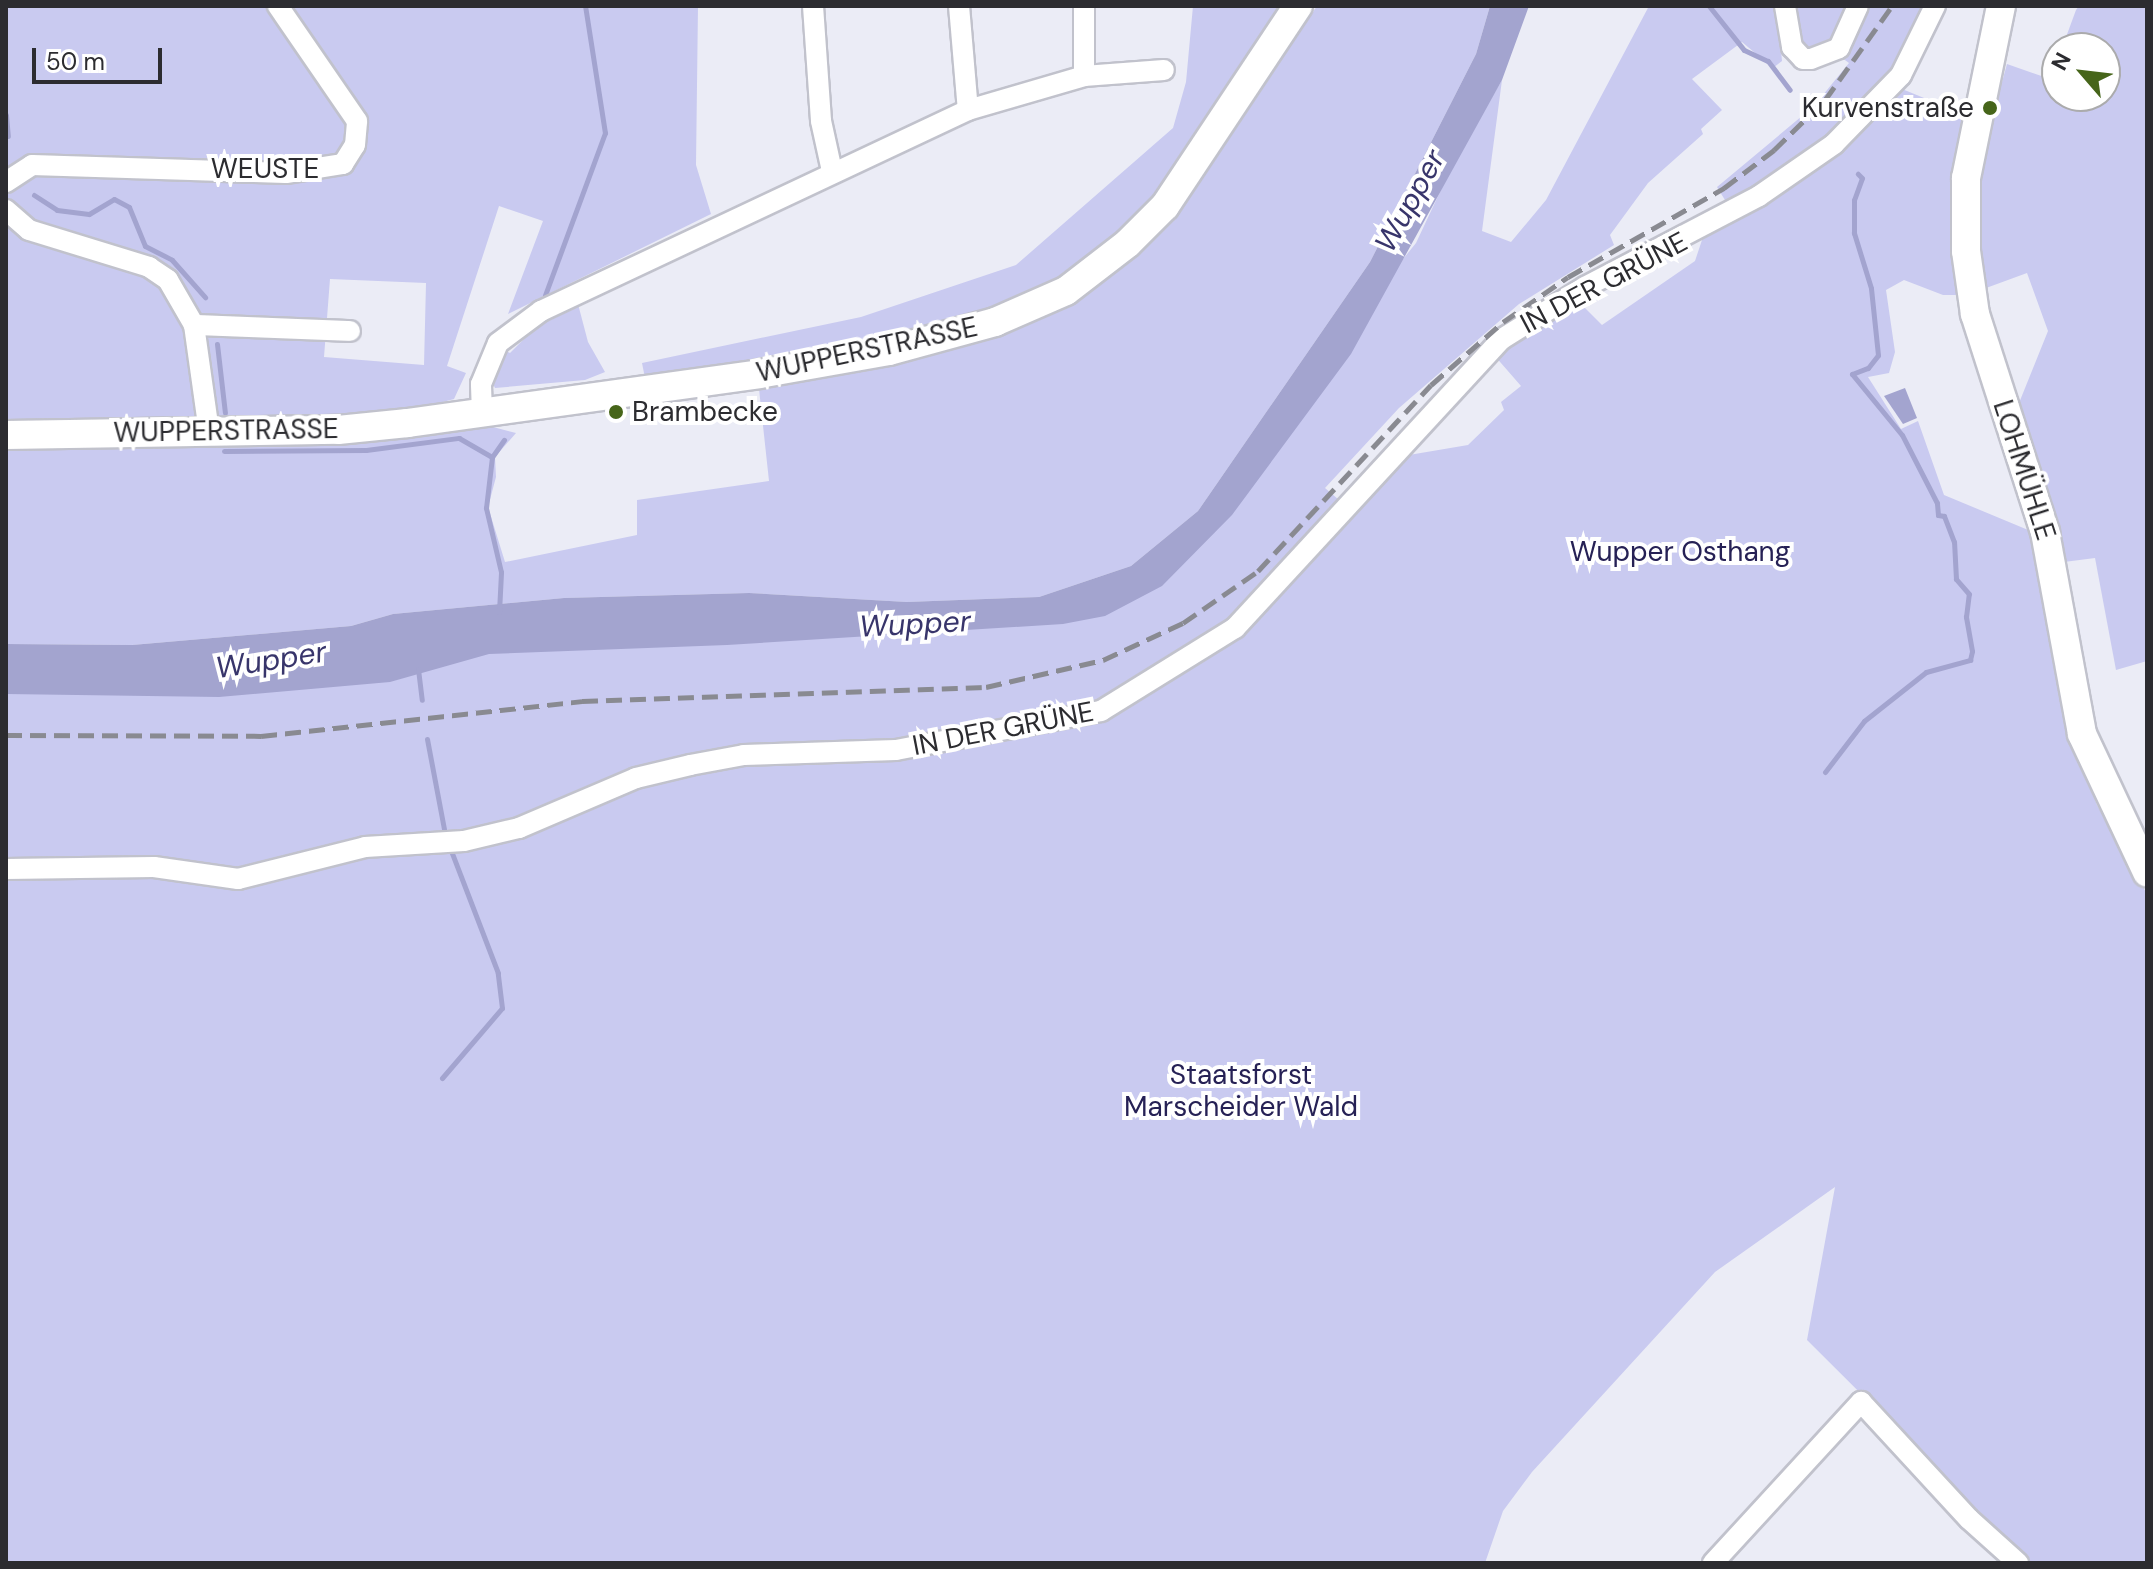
<!DOCTYPE html>
<html>
<head>
<meta charset="utf-8">
<style>
	body { margin:0 }
	#map { position:relative; width:2153px; height:1569px; overflow:hidden; background:#ebecf6; font-family:"DM Sans",sans-serif }
	div>[style] { position:absolute }
	.green>* { inset:0; background:#c9caf0 }
	.water>* { inset:0; background:#a3a4cf }
	.stream>* { height:5px; margin:-2.5px; padding:0 2.5px; transform-origin:2.5px; border-radius:2.5px; background:#a3a4cf }
	.roads { filter:drop-shadow(2px 0 #c1c2cc) drop-shadow(-2px 0 #c1c2cc) drop-shadow(0 2px #c1c2cc) drop-shadow(0 -2px #c1c2cc) }
	.street>* { height:20px; margin:-10px; padding:0 10px; transform-origin:10px; border-radius:10px; background:#fff }
	.secondary>* { height:28px; margin:-14px; padding:0 14px; transform-origin:14px; border-radius:14px; background:#fff }
	.rail>* { height:5px; margin-top:-2.5px; transform-origin:0; background:repeating-linear-gradient(90deg,#898a91 0 16px,transparent 0 24px) }
	.dots>* { width:22px; height:22px; translate:-50% -50%; box-sizing:border-box; border:4px solid #fff; border-radius:50% }
	span { translate:-50% -50%; white-space:nowrap; text-align:center; line-height:1.15; -webkit-text-stroke:8px #fff; paint-order:stroke }
	.poi-label { font-size:28px; color:#2c2c30 }
	.right { translate:-100% -50%; text-align:right }
	.left { translate:0 -50%; text-align:left }
	.street-label { font-size:28px; color:#2c2c30 }
	.park-label { font-size:28px; color:#262155 }
	.water-label { font-size:30px; color:#38356b; font-style:italic }
	.frame { position:absolute; inset:0; border:8px solid #2c2c30; pointer-events:none }
	.north { position:absolute; left:2041px; top:32px; width:80px; height:80px; box-sizing:border-box; background:#fff; border:2px solid #ababac; border-radius:50%; rotate:298deg; font-size:22px; font-weight:700; line-height:32px; text-align:center; color:#2c2c30 }
	.north::after { content:''; display:block; margin:auto; width:28px; height:36px; background:#46651a; clip-path:polygon(50% 0,100% 100%,50% 72%,0 100%) }
	.scale { position:absolute; left:32px; top:48px; width:130px; height:36px; box-sizing:border-box; border:4px solid #2c2c30; border-top:0; padding-left:10px; font-size:24px; line-height:28px; white-space:nowrap; color:#2c2c30; -webkit-text-stroke:6px #fff; paint-order:stroke }
</style>
</head>
<body>
<div id="map">
	<div class="green">
		<i style="clip-path:polygon(evenodd,6px 6px,698px 6px,696px 165px,711px 214px,508px 314px,543px 221px,499px 206px,447px 366px,466px 373px,454px 399px,405px 412px,337px 420px,6px 424px,6px 6px,330px 279px,426px 283px,424px 365px,324px 357px,330px 279px)"></i>
		<i style="clip-path:polygon(1193px 6px,1281px 8px,1187px 158px,1133px 220px,1065px 275px,1024px 299px,957px 324px,645px 378px,642px 363px,861px 317px,1016px 265px,1173px 128px,1186px 82px)"></i>
		<i style="clip-path:polygon(1317px 6px,1490px 6px,1476px 54px,1370px 262px,1198px 511px,1131px 566px,1039px 597px,907px 602px,749px 593px,564px 598px,393px 614px,351px 626px,132px 645px,6px 644px,6px 445px,474px 422px,516px 433px,495px 457px,496px 477px,488px 507px,505px 562px,637px 535px,637px 500px,769px 481px,759px 389px,955px 348px,1031px 318px,1175px 208px,1202px 177px)"></i>
		<i style="clip-path:polygon(1649px 6px,1777px 6px,1782px 61px,1773px 68px,1742px 42px,1692px 79px,1722px 110px,1701px 129px,1703px 134px,1648px 183px,1610px 235px,1614px 245px,1519px 304px,1399px 408px,1325px 488px,1352px 511px,1403px 456px,1468px 445px,1504px 410px,1501px 402px,1521px 386px,1494px 355px,1576px 299px,1602px 325px,1695px 261px,1704px 234px,1736px 218px,1717px 187px,1814px 106px,1849px 63px,1838px 55px,1803px 53px,1789px 6px,1927px 6px,1918px 33px,1885px 82px,1990px 125px,2007px 64px,2050px 79px,2057px 61px,2057px 96px,2105px 96px,2105px 48px,2062px 48px,2076px 10px,2079px 6px,2147px 6px,2147px 661px,2116px 670px,2095px 558px,2064px 562px,2019px 403px,2048px 331px,2027px 273px,1967px 295px,1943px 295px,1904px 280px,1886px 290px,1895px 352px,1889px 373px,1868px 377px,1901px 429px,1918px 421px,1944px 495px,2033px 532px,2047px 587px,2064px 719px,2097px 805px,2147px 894px,2147px 1563px,2031px 1563px,1807px 1340px,1835px 1187px,1715px 1272px,1532px 1472px,1503px 1511px,1485px 1563px,6px 1563px,6px 674px,1022px 612px,1153px 569px,1416px 243px,1455px 160px,1502px 80px,1482px 231px,1511px 242px,1546px 200px)"></i>
		<i style="clip-path:polygon(578px 304px,588px 342px,605px 372px,585px 380px,495px 388px,492px 382px,504px 350px,510px 353px,526px 337px,522px 329px)"></i>
	</div>
	<div class="water">
		<i style="clip-path:polygon(1490px 6px,1529px 6px,1502px 80px,1351px 354px,1232px 515px,1162px 586px,1105px 616px,1063px 624px,727px 645px,489px 654px,390px 682px,219px 697px,6px 694px,6px 644px,132px 645px,351px 626px,393px 614px,564px 598px,749px 593px,907px 602px,1039px 597px,1131px 566px,1198px 511px,1370px 262px,1476px 54px)"></i>
		<i style="clip-path:polygon(1905px 388px,1917px 418px,1903px 424px,1884px 396px)"></i>
	</div>
	<div class="stream">
		<i style="left:1709px;top:6px;width:56px;rotate:51.5deg"></i>
		<i style="left:1744px;top:50px;width:26px;rotate:25deg"></i>
		<i style="left:1768px;top:61px;width:36px;rotate:53deg"></i>
		<i style="left:6px;top:115px;width:21px;rotate:85deg"></i>
		<i style="left:34px;top:195px;width:27px;rotate:33deg"></i>
		<i style="left:57px;top:210px;width:32px;rotate:7deg"></i>
		<i style="left:89px;top:214px;width:29px;rotate:-31deg"></i>
		<i style="left:114px;top:199px;width:17px;rotate:28deg"></i>
		<i style="left:129px;top:207px;width:42px;rotate:67.7deg"></i>
		<i style="left:145px;top:246px;width:30px;rotate:27deg"></i>
		<i style="left:172px;top:260px;width:50px;rotate:48.3deg"></i>
		<i style="left:545px;top:295px;width:173px;rotate:-69.7deg"></i>
		<i style="left:605px;top:133px;width:129px;rotate:-98.9deg"></i>
		<i style="left:217px;top:344px;width:69px;rotate:83.4deg"></i>
		<i style="left:224px;top:451px;width:142px;rotate:-0.4deg"></i>
		<i style="left:366px;top:450px;width:94px;rotate:-7.4deg"></i>
		<i style="left:459px;top:438px;width:38px;rotate:30deg"></i>
		<i style="left:499px;top:612px;width:40px;rotate:-87.1deg"></i>
		<i style="left:501px;top:572px;width:66px;rotate:-103.2deg"></i>
		<i style="left:486px;top:508px;width:51px;rotate:-83.3deg"></i>
		<i style="left:492px;top:457px;width:21px;rotate:-55deg"></i>
		<i style="left:418px;top:669px;width:31px;rotate:83deg"></i>
		<i style="left:427px;top:739px;width:92px;rotate:79.3deg"></i>
		<i style="left:1825px;top:772px;width:64px;rotate:-52.6deg"></i>
		<i style="left:1864px;top:721px;width:79px;rotate:-38.3deg"></i>
		<i style="left:1926px;top:672px;width:46px;rotate:-15.3deg"></i>
		<i style="left:1970px;top:660px;width:9px;rotate:-77deg"></i>
		<i style="left:1972px;top:651px;width:35px;rotate:-100deg"></i>
		<i style="left:1966px;top:617px;width:23px;rotate:-83deg"></i>
		<i style="left:1969px;top:594px;width:20px;rotate:-131deg"></i>
		<i style="left:1956px;top:579px;width:37px;rotate:-93deg"></i>
		<i style="left:1954px;top:542px;width:28px;rotate:-111deg"></i>
		<i style="left:1944px;top:516px;width:6px;rotate:-171deg"></i>
		<i style="left:1938px;top:515px;width:12px;rotate:-95deg"></i>
		<i style="left:1937px;top:503px;width:76px;rotate:-117.2deg"></i>
		<i style="left:1902px;top:435px;width:79px;rotate:-129.3deg"></i>
		<i style="left:1852px;top:374px;width:17px;rotate:-21deg"></i>
		<i style="left:1868px;top:368px;width:16px;rotate:-52deg"></i>
		<i style="left:1878px;top:355px;width:67px;rotate:-96deg"></i>
		<i style="left:1871px;top:288px;width:58px;rotate:-107.2deg"></i>
		<i style="left:1854px;top:233px;width:33px;rotate:-90deg"></i>
		<i style="left:1854px;top:200px;width:23px;rotate:-70deg"></i>
		<i style="left:1862px;top:178px;width:6px;rotate:-135deg"></i>
		<i style="left:442px;top:1078px;width:92px;rotate:-49.4deg"></i>
		<i style="left:502px;top:1008px;width:35px;rotate:-97deg"></i>
		<i style="left:498px;top:973px;width:129px;rotate:-111deg"></i>
	</div>
	<div class="roads">
		<div class="street">
			<i style="left:813px;top:6px;width:115px;rotate:86deg"></i>
			<i style="left:821px;top:121px;width:51px;rotate:77.6deg"></i>
			<i style="left:959px;top:6px;width:104px;rotate:85.1deg"></i>
			<i style="left:1084px;top:6px;width:70px;rotate:90deg"></i>
			<i style="left:1785px;top:6px;width:42px;rotate:80.3deg"></i>
			<i style="left:1792px;top:47px;width:16px;rotate:47deg"></i>
			<i style="left:1803px;top:59px;width:8px"></i>
			<i style="left:1811px;top:59px;width:30px;rotate:-21deg"></i>
			<i style="left:1839px;top:48px;width:46px;rotate:-65.7deg"></i>
			<i style="left:6px;top:182px;width:31px;rotate:-33deg"></i>
			<i style="left:32px;top:165px;width:254px;rotate:1.8deg"></i>
			<i style="left:286px;top:173px;width:58px;rotate:-9deg"></i>
			<i style="left:343px;top:164px;width:22px;rotate:-58deg"></i>
			<i style="left:355px;top:145px;width:24px;rotate:-85deg"></i>
			<i style="left:357px;top:121px;width:140px;rotate:-124.5deg"></i>
			<i style="left:6px;top:210px;width:30px;rotate:41deg"></i>
			<i style="left:29px;top:230px;width:126px;rotate:17.1deg"></i>
			<i style="left:149px;top:267px;width:23px;rotate:34deg"></i>
			<i style="left:168px;top:280px;width:52px;rotate:60deg"></i>
			<i style="left:194px;top:325px;width:108px;rotate:82deg"></i>
			<i style="left:194px;top:325px;width:156px;rotate:2.2deg"></i>
			<i style="left:482px;top:414px;width:30px;rotate:-92deg"></i>
			<i style="left:481px;top:384px;width:44px;rotate:-67.5deg"></i>
			<i style="left:498px;top:343px;width:54px;rotate:-36.7deg"></i>
			<i style="left:541px;top:311px;width:472px;rotate:-25.2deg"></i>
			<i style="left:968px;top:110px;width:121px;rotate:-16.3deg"></i>
			<i style="left:1084px;top:76px;width:80px;rotate:-4.3deg"></i>
			<i style="left:6px;top:869px;width:148px;rotate:-0.8deg"></i>
			<i style="left:154px;top:867px;width:85px;rotate:8.1deg"></i>
			<i style="left:238px;top:879px;width:131px;rotate:-14.1deg"></i>
			<i style="left:365px;top:847px;width:99px;rotate:-3.5deg"></i>
			<i style="left:464px;top:841px;width:57px;rotate:-13.3deg"></i>
			<i style="left:519px;top:828px;width:127px;rotate:-23.1deg"></i>
			<i style="left:636px;top:778px;width:56px;rotate:-13.5deg"></i>
			<i style="left:690px;top:765px;width:55px;rotate:-10.5deg"></i>
			<i style="left:744px;top:755px;width:152px;rotate:-1.9deg"></i>
			<i style="left:896px;top:750px;width:209px;rotate:-10.8deg"></i>
			<i style="left:1101px;top:711px;width:158px;rotate:-31.8deg"></i>
			<i style="left:1235px;top:628px;width:393px;rotate:-47.3deg"></i>
			<i style="left:1502px;top:339px;width:98px;rotate:-32.1deg"></i>
			<i style="left:1585px;top:287px;width:196px;rotate:-27.6deg"></i>
			<i style="left:1759px;top:196px;width:91px;rotate:-34.7deg"></i>
			<i style="left:1834px;top:144px;width:96px;rotate:-45.8deg"></i>
			<i style="left:1901px;top:75px;width:77px;rotate:-63.8deg"></i>
			<i style="left:1713px;top:1563px;width:219px;rotate:-47.4deg"></i>
			<i style="left:1861px;top:1402px;width:159px;rotate:47.3deg"></i>
			<i style="left:1969px;top:1519px;width:66px;rotate:41.9deg"></i>
		</div>
		<div class="secondary">
			<i style="left:2001px;top:6px;width:176px;rotate:101.5deg"></i>
			<i style="left:1966px;top:178px;width:73px;rotate:90deg"></i>
			<i style="left:1966px;top:251px;width:64px;rotate:81.9deg"></i>
			<i style="left:1975px;top:314px;width:229px;rotate:72.2deg"></i>
			<i style="left:2045px;top:532px;width:205px;rotate:79.6deg"></i>
			<i style="left:2082px;top:734px;width:153px;rotate:64.8deg"></i>
			<i style="left:6px;top:435px;width:332px;rotate:-0.9deg"></i>
			<i style="left:338px;top:430px;width:70px;rotate:-5.7deg"></i>
			<i style="left:408px;top:423px;width:354px;rotate:-7.9deg"></i>
			<i style="left:759px;top:374px;width:132px;rotate:-10deg"></i>
			<i style="left:889px;top:351px;width:110px;rotate:-15.3deg"></i>
			<i style="left:995px;top:322px;width:77px;rotate:-23.6deg"></i>
			<i style="left:1066px;top:291px;width:78px;rotate:-37.7deg"></i>
			<i style="left:1128px;top:243px;width:52px;rotate:-45deg"></i>
			<i style="left:1165px;top:206px;width:240px;rotate:-56.4deg"></i>
		</div>
	</div>
	<div class="rail">
		<i style="left:6px;top:735px;width:255px;rotate:0.2deg"></i>
		<i style="left:261px;top:736px;width:323px;rotate:-6.2deg"></i>
		<i style="left:582px;top:701px;width:404px;rotate:-2deg"></i>
		<i style="left:986px;top:687px;width:120px;rotate:-13deg"></i>
		<i style="left:1103px;top:660px;width:88px;rotate:-24.8deg"></i>
		<i style="left:1183px;top:623px;width:91px;rotate:-34.7deg"></i>
		<i style="left:1258px;top:571px;width:254px;rotate:-47.1deg"></i>
		<i style="left:1431px;top:385px;width:96px;rotate:-41.2deg"></i>
		<i style="left:1503px;top:322px;width:79px;rotate:-34.7deg"></i>
		<i style="left:1568px;top:277px;width:180px;rotate:-29.7deg"></i>
		<i style="left:1724px;top:188px;width:63px;rotate:-37.2deg"></i>
		<i style="left:1774px;top:150px;width:71px;rotate:-44.4deg"></i>
		<i style="left:1825px;top:100px;width:115px;rotate:-54.5deg"></i>
	</div>
	<div class="dots">
		<i style="left:1990px;top:108px;background:#46651a"></i>
		<i style="left:616px;top:412px;background:#46651a"></i>
	</div>
	<div class="poi-label">
		<span class="right" style="left:1974px;top:108px">Kurvenstraße</span>
		<span class="left" style="left:632px;top:412px">Brambecke</span>
	</div>
	<div class="street-label">
		<span style="left:265px;top:169px">WEUSTE</span>
		<span style="left:1604px;top:283px;rotate:-28deg">IN DER GRÜNE</span>
		<span style="left:867px;top:350px;rotate:-12deg">WUPPERSTRASSE</span>
		<span style="left:226px;top:431px;rotate:-1deg">WUPPERSTRASSE</span>
		<span style="left:2024px;top:470px;rotate:72deg">LOHMÜHLE</span>
		<span style="left:1003px;top:729px;rotate:-11deg">IN DER GRÜNE</span>
	</div>
	<div class="park-label">
		<span style="left:1680px;top:552px">Wupper Osthang</span>
		<span style="left:1241px;top:1091px">Staatsforst<br>Marscheider Wald</span>
	</div>
	<div class="water-label">
		<span style="left:1410px;top:201px;rotate:-61deg">Wupper</span>
		<span style="left:915px;top:624px;rotate:-3deg">Wupper</span>
		<span style="left:271px;top:660px;rotate:-9deg">Wupper</span>
	</div>
	<div class="frame"></div>
	<div class="north">N</div>
	<div class="scale">50 m</div>
</div>
</body>
</html>
